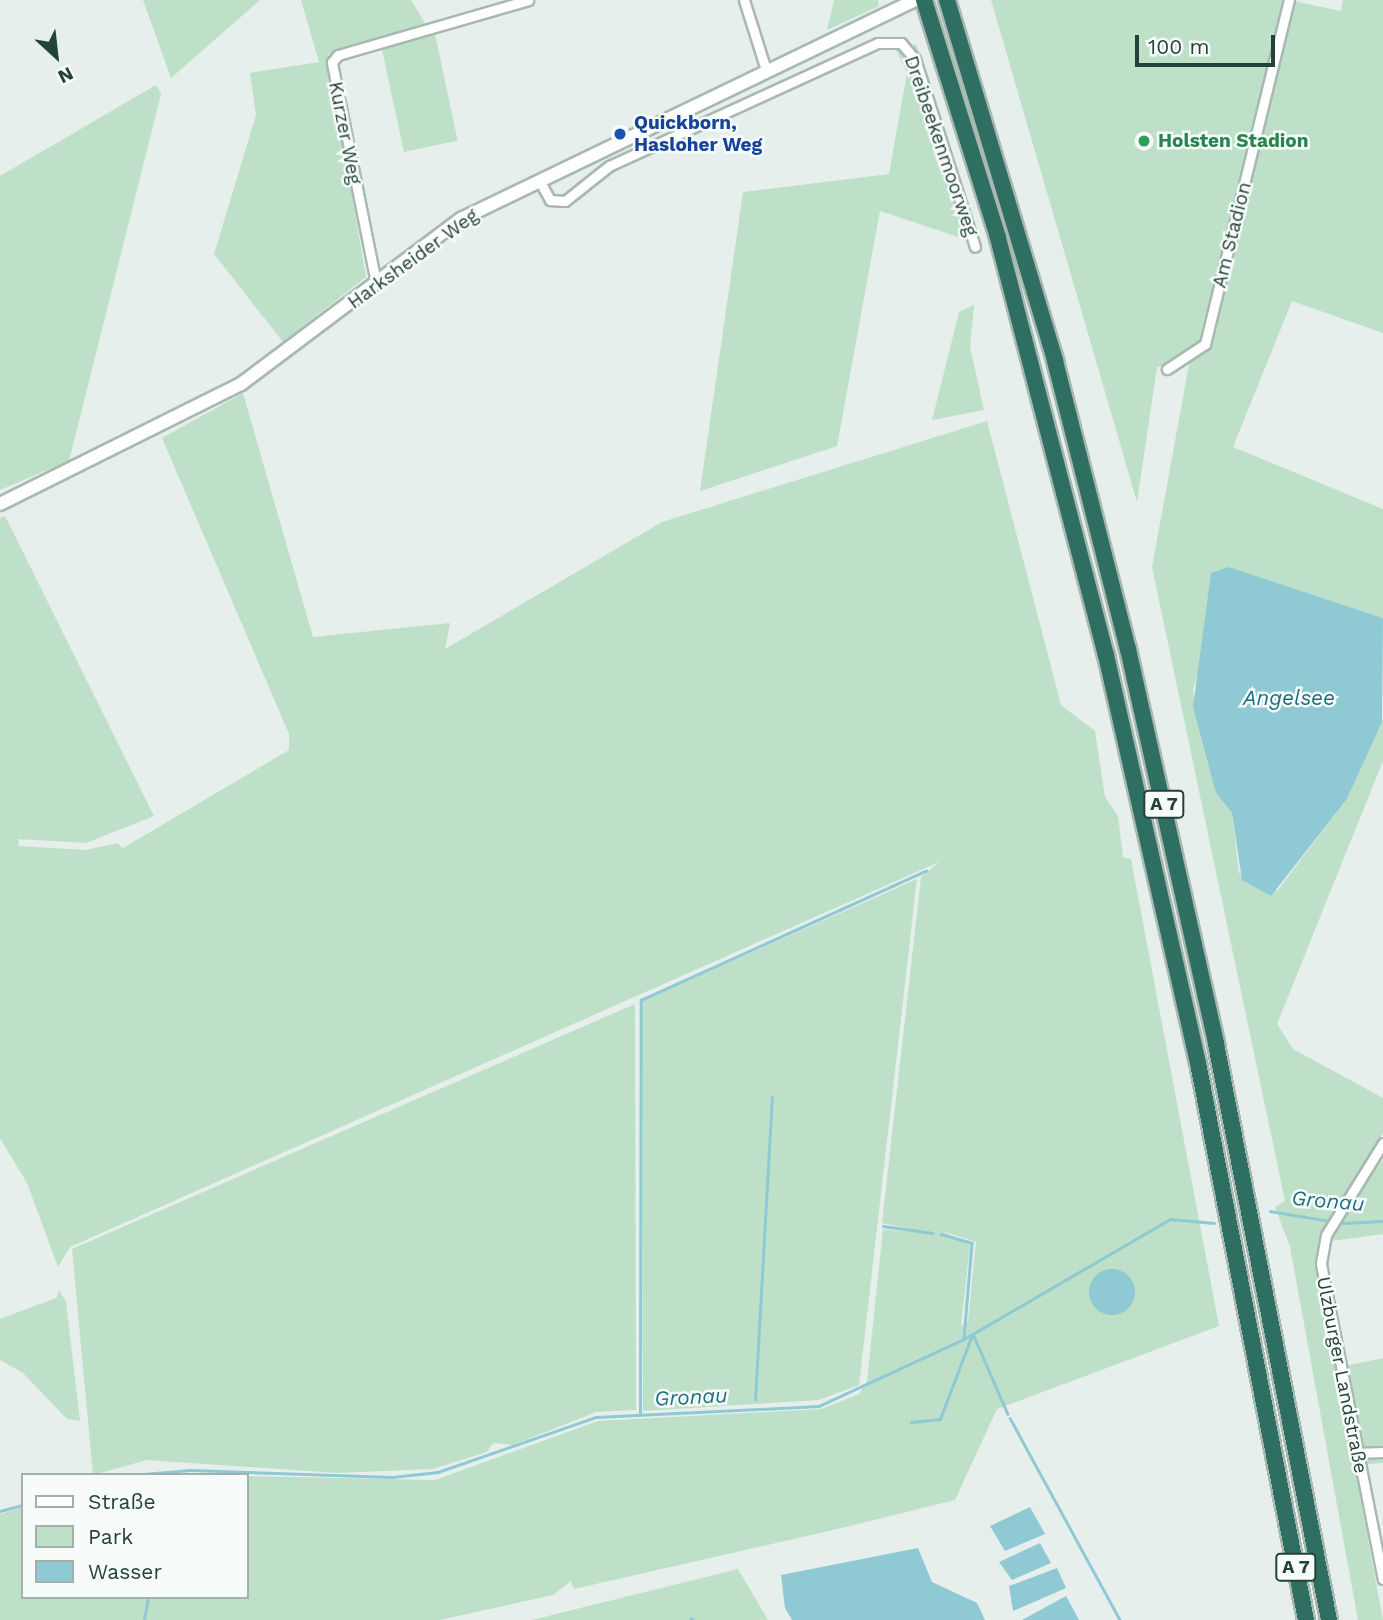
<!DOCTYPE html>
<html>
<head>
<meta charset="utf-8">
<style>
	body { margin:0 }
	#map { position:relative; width:1383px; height:1620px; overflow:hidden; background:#e6efeb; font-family:"Work Sans",sans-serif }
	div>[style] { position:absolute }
	.green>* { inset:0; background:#bfe0c8; transform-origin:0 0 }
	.water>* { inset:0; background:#8ec9d4 }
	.round { border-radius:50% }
	.stream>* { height:2.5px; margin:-1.25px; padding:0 1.25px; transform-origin:1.25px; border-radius:1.25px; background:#8ec9d4 }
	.roads { filter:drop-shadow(2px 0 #a8b8b2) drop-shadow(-2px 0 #a8b8b2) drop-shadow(0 2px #a8b8b2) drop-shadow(0 -2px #a8b8b2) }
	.minor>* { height:9px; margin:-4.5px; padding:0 4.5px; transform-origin:4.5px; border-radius:4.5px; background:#fff }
	.secondary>* { height:12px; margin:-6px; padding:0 6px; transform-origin:6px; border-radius:6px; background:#fff }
	.motorway>* { height:16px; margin:-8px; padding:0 8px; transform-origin:8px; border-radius:8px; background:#2f6f62 }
	.dots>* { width:19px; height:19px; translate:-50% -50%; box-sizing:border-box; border:4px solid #f7fbf9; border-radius:50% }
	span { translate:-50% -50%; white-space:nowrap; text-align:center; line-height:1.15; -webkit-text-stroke:5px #f7fbf9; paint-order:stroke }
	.shield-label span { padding:2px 5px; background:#f7fbf9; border:2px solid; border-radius:5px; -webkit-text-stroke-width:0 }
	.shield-label { font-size:18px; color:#24423a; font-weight:700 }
	.transit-label { font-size:19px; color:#164399; font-weight:700 }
	.left { translate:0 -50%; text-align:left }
	.street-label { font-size:19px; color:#24423a }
	.leisure-label { font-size:19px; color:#27864d; font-weight:700 }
	.water-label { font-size:21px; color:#1c6f80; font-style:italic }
	.legend { position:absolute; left:21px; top:1473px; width:228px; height:126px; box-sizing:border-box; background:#f7fbf9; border:2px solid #a3b1ad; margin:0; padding:9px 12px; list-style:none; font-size:21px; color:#24423a }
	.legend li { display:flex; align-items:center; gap:14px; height:35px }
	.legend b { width:35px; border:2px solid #a3b1ad }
	.north { position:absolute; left:21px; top:21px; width:70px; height:70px; -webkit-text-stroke:5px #f7fbf9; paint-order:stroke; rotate:153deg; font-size:19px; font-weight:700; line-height:28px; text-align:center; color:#24423a }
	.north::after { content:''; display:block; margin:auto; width:24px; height:32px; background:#24423a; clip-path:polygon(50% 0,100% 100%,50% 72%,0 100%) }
	.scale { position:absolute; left:1135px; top:35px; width:140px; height:32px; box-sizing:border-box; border:4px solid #24423a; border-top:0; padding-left:9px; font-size:21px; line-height:24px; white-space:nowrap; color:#24423a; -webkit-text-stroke:5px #f7fbf9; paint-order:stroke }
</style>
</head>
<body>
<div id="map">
	<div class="green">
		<i style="clip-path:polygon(143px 0,260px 0,171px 78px)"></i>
		<i style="clip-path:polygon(301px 0,411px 0,425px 23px,328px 54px,366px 277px,283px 342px,214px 254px,256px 115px,250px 73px,319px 62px)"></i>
		<i style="clip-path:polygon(834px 0,878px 0,879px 6px,827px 30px)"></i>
		<i style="clip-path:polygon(991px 0,1289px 0,1341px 11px,1343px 0,1383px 0,1383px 333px,1292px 301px,1233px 447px,1383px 509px,1383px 618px,1229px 567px,1193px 690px,1216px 793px,1232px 813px,1239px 873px,1277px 891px,1347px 799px,1383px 719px,1383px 761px,1277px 1024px,1293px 1049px,1383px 1098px,1383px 1133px,1323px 1233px,1319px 1275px,1383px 1620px,1358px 1620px,1290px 1247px,1275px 1207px,1285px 1201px,1152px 567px,1190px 359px,1157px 367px,1137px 502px)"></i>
		<i style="left:435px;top:34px;width:109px;height:55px;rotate:78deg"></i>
		<i style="clip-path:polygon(916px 44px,973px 228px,970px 241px,880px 211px,837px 446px,700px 491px,743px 192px,889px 174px,907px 73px,896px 50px)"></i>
		<i style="clip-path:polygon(156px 85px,161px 94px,69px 461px,0 490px,0 176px)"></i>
		<i style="clip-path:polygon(974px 305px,970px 347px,984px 410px,932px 420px,959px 312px)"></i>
		<i style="clip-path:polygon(evenodd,243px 393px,313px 637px,450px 623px,445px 649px,662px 522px,987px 421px,1061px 705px,1095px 731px,1105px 797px,1118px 816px,1123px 857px,1131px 859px,1219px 1326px,997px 1409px,955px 1500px,846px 1527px,574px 1589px,571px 1581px,553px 1595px,440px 1620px,0 1620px,0 1514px,23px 1507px,23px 1597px,247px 1597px,247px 1476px,435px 1480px,598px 1421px,821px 1409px,859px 1394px,867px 1381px,883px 1229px,934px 1234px,882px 1223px,921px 877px,939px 862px,70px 1247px,58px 1267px,27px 1183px,0 1138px,0 518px,5px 516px,154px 816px,86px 843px,18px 839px,19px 846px,86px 850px,117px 843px,123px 848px,289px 750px,289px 734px,162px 438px,243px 393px,941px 1231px,976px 1242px,968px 1321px,961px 1326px,970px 1245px,941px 1231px)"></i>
		<i style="clip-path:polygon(917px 879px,859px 1385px,819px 1400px,643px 1411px,642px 1001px)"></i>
		<i style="clip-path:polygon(635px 1004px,636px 1410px,596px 1412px,513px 1445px,493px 1443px,487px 1452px,433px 1469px,337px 1473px,147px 1460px,93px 1475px,72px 1249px)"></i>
		<i style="clip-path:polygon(1383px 1160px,1383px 1234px,1332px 1241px,1349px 1206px)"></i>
		<i style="clip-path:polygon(59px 1290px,66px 1302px,80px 1421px,67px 1419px,23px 1373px,0 1360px,0 1319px,56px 1298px)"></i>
		<i style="clip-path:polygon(1383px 1358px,1383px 1463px,1368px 1464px,1345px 1366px)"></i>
		<i style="clip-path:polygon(738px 1569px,768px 1620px,532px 1620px)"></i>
	</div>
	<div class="water">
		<i style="clip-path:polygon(1229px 567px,1383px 618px,1382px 722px,1347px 799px,1271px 896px,1242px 880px,1232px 813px,1216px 793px,1193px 707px,1211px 573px)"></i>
		<i class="round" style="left:1089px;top:1269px;width:46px;height:46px"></i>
		<i style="clip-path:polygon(1030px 1507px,1045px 1534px,1005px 1551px,990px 1526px)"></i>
		<i style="clip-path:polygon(1040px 1543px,1051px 1563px,1012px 1580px,999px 1562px)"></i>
		<i style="clip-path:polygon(918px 1548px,932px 1582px,977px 1603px,985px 1620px,792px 1620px,785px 1608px,781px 1575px)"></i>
		<i style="clip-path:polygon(1057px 1568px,1066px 1588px,1013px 1611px,1009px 1586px)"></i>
		<i style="clip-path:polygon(1066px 1596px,1079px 1620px,1022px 1620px)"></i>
	</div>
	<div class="stream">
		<i style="left:1270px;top:1211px;width:73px;rotate:9.5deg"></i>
		<i style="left:1342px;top:1223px;width:41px;rotate:-2.8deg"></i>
		<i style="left:883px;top:1226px;width:50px;rotate:8deg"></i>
		<i style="left:941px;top:1234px;width:32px;rotate:16deg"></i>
		<i style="left:972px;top:1243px;width:96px;rotate:94.8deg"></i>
		<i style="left:973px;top:1334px;width:87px;rotate:66.4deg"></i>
		<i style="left:755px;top:1400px;width:303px;rotate:-86.8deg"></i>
		<i style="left:640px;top:1414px;width:414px;rotate:-89.9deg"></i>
		<i style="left:641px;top:1000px;width:313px;rotate:-24.4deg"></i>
		<i style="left:1010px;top:1418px;width:230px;rotate:61.4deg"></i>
		<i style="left:911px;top:1422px;width:29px;rotate:-6deg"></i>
		<i style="left:940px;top:1419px;width:90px;rotate:-69.1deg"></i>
		<i style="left:132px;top:1475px;width:58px;rotate:-4.9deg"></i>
		<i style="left:190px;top:1470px;width:202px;rotate:2deg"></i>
		<i style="left:392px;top:1477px;width:46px;rotate:-6.2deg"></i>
		<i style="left:438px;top:1472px;width:167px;rotate:-19.2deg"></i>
		<i style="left:596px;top:1417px;width:223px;rotate:-2.8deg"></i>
		<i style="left:819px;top:1406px;width:160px;rotate:-24.8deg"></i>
		<i style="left:964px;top:1339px;width:238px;rotate:-30.2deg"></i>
		<i style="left:1170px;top:1219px;width:44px;rotate:5.2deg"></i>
		<i style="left:0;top:1511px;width:24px;rotate:-15deg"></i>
		<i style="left:691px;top:1618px;width:3px;rotate:45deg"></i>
		<i style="left:144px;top:1620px;width:23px;rotate:-80deg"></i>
	</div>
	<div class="roads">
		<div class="minor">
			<i style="left:744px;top:0;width:73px;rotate:72.6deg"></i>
			<i style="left:539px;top:180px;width:23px;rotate:61deg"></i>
			<i style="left:550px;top:200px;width:15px;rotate:4deg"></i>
			<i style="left:565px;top:201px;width:56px;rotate:-38.5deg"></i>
			<i style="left:609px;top:166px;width:296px;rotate:-24.6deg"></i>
			<i style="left:878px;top:43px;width:23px"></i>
			<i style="left:901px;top:43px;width:21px;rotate:49deg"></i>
			<i style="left:915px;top:59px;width:197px;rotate:72.3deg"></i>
			<i style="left:376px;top:283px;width:225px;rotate:-101.3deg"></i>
			<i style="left:332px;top:62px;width:9px;rotate:-49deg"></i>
			<i style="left:338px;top:55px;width:198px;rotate:-16.1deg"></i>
			<i style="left:1167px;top:369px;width:45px;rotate:-33.3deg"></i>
			<i style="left:1205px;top:344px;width:354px;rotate:-76.3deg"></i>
			<i style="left:1383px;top:1143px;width:108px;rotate:121.8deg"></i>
			<i style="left:1326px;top:1235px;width:29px;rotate:100deg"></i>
			<i style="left:1321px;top:1264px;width:321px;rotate:78.9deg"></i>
			<i style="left:1356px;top:1453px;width:27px;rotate:-2deg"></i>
		</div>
		<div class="secondary">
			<i style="left:0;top:504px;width:269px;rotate:-26.5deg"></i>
			<i style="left:241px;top:384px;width:275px;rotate:-36.9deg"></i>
			<i style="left:461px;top:219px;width:504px;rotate:-25.75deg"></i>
		</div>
		<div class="motorway">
			<i style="left:924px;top:0;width:249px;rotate:72.7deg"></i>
			<i style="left:998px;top:238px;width:431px;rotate:75.5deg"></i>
			<i style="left:1106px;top:655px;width:418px;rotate:77.3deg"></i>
			<i style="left:1198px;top:1063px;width:567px;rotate:79.03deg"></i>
			<i style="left:947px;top:0;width:377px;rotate:73.3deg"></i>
			<i style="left:1055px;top:361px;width:297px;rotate:75.8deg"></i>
			<i style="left:1128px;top:649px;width:405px;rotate:77.4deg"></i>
			<i style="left:1216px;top:1044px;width:587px;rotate:78.9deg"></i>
		</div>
	</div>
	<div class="dots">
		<i style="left:620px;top:134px;background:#1a4fb4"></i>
		<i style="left:1144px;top:141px;background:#2e9e5b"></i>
	</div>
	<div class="shield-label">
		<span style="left:1164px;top:804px">A 7</span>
		<span style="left:1296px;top:1567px">A 7</span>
	</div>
	<div class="transit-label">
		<span class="left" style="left:634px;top:134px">Quickborn,<br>Hasloher Weg</span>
	</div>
	<div class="street-label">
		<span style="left:345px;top:133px;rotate:79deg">Kurzer Weg</span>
		<span style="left:941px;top:146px;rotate:71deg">Dreibeekenmoorweg</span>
		<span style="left:1232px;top:235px;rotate:-76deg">Am Stadion</span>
		<span style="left:413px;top:259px;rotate:-36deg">Harksheider Weg</span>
		<span style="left:1342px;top:1375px;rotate:79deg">Ulzburger Landstraße</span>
	</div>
	<div class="leisure-label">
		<span class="left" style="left:1158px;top:141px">Holsten Stadion</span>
	</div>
	<div class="water-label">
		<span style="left:1289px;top:698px">Angelsee</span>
		<span style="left:1328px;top:1201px;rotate:5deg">Gronau</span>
		<span style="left:691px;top:1397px;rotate:-3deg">Gronau</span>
	</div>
	<ul class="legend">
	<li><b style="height:9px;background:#fff"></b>Straße</li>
	<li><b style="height:19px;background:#bfe0c8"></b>Park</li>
	<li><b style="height:19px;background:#8ec9d4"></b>Wasser</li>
	</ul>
	<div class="north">N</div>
	<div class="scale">100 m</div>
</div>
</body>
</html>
